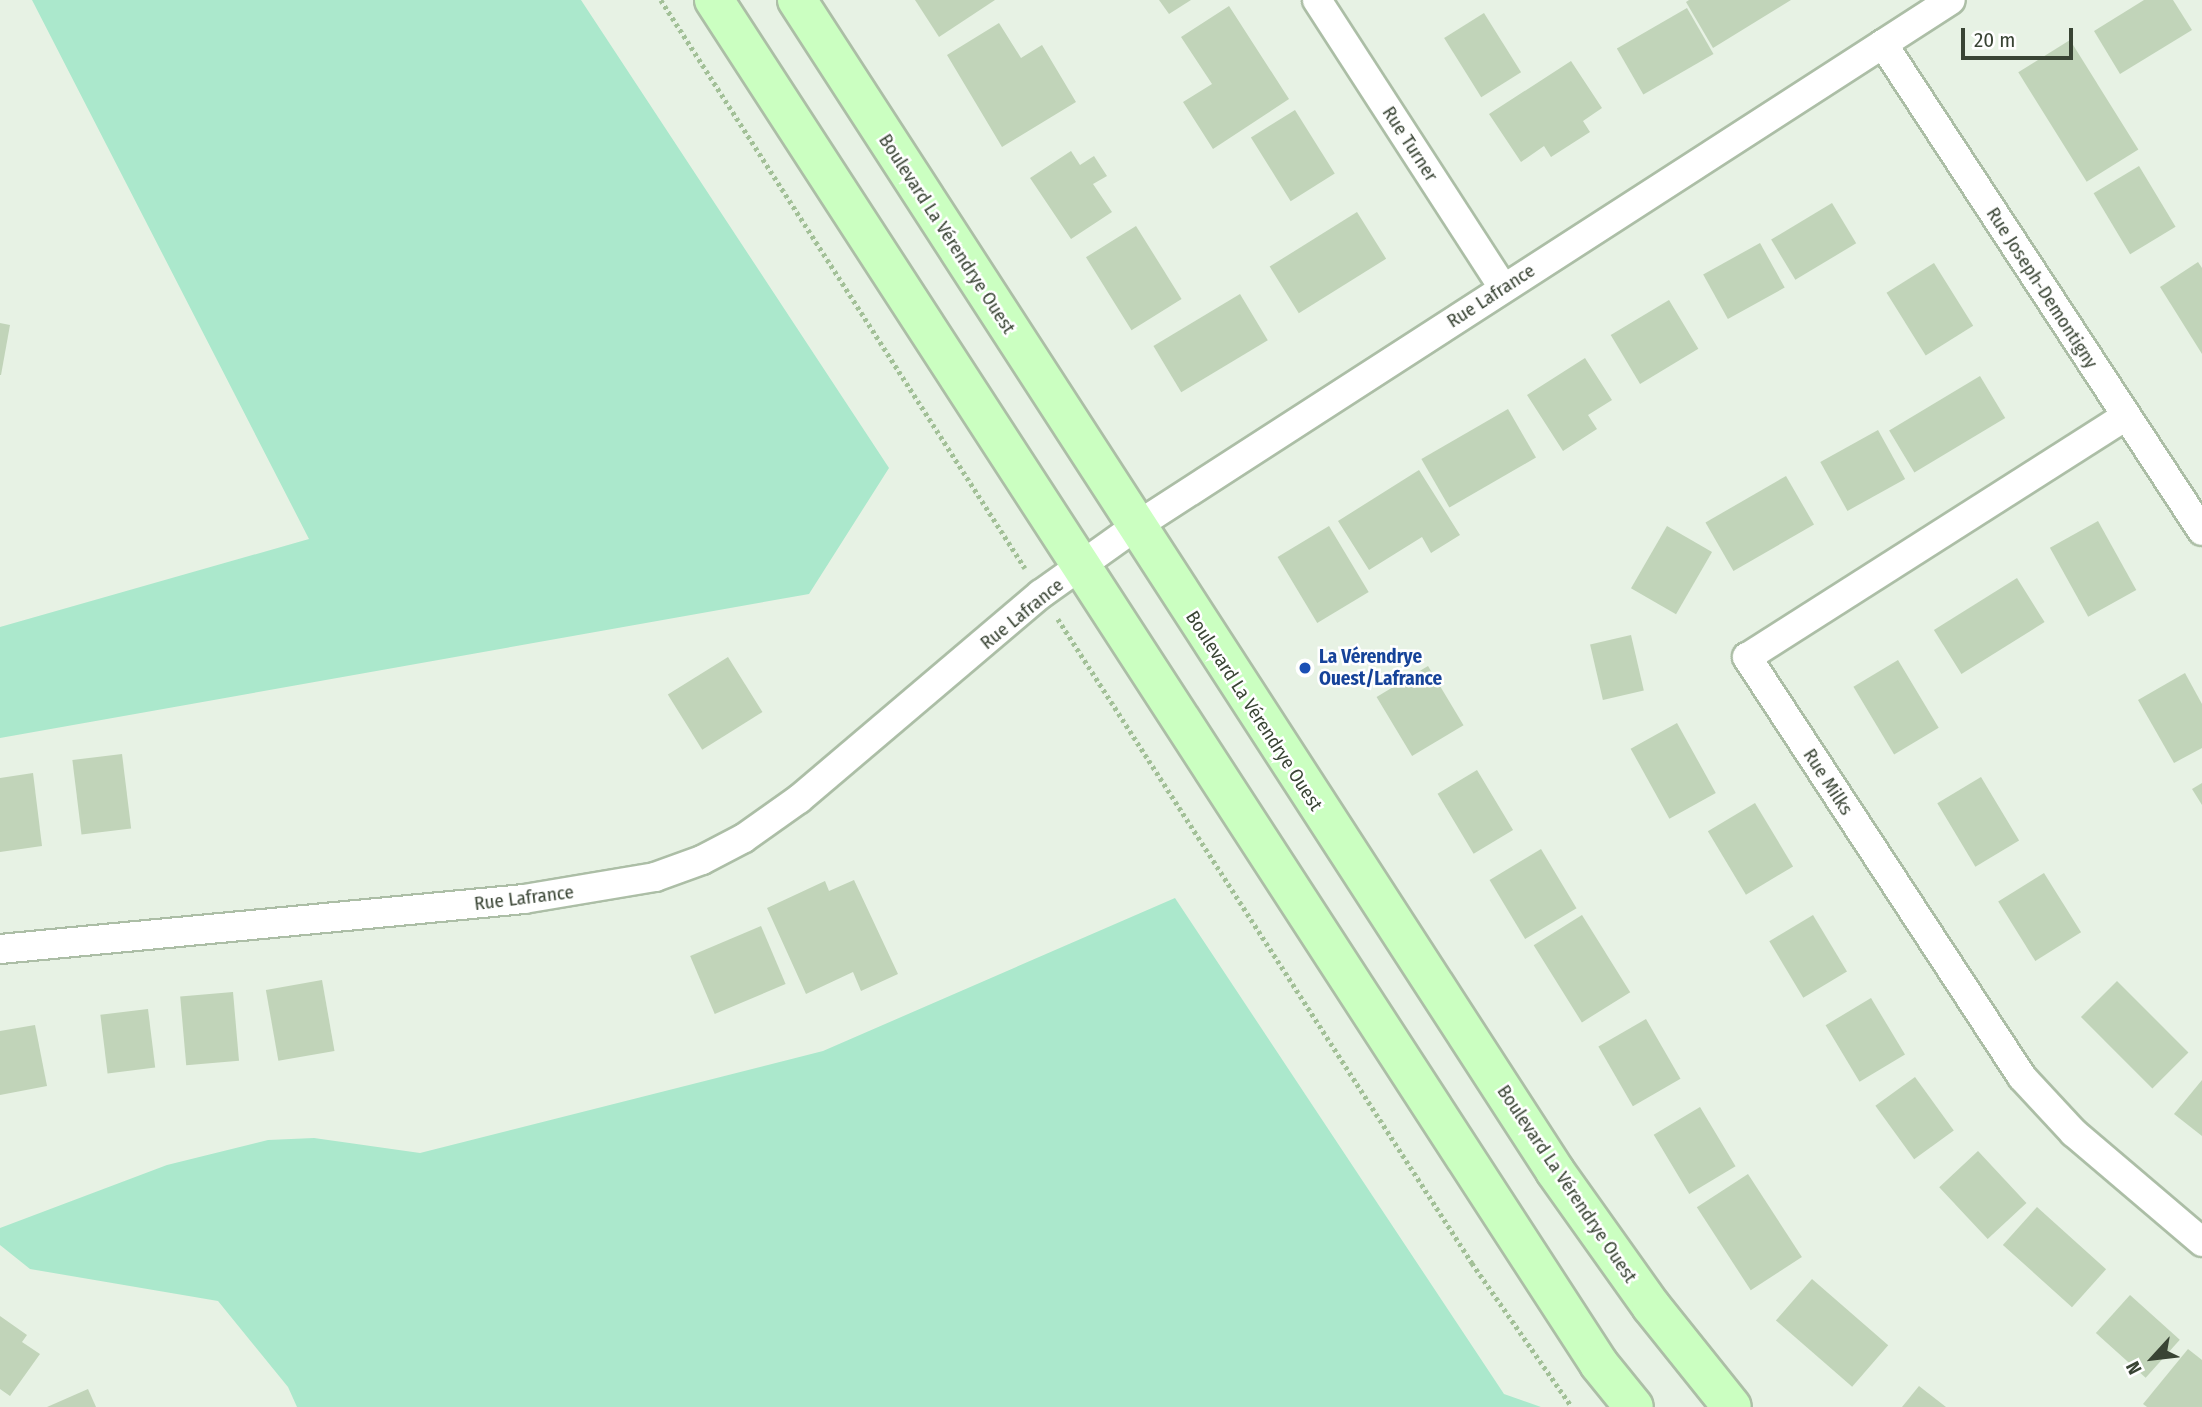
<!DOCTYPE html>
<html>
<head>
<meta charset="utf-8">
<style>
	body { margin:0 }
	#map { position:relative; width:2202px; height:1407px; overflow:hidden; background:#e7f2e4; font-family:"Fira Sans Condensed",sans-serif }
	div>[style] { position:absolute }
	.green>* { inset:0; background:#abe8cc }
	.building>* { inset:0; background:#c1d4b9; transform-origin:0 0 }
	.path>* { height:4.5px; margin-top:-2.25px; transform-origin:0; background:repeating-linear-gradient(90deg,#a2c097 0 3.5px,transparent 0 7px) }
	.roads { filter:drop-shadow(2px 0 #acbea6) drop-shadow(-2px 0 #acbea6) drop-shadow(0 2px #acbea6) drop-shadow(0 -2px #acbea6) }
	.street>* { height:28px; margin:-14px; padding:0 14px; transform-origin:14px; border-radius:14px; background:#fff }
	.secondary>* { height:38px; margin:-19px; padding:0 19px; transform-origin:19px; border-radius:19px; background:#cbffc1 }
	.dots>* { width:19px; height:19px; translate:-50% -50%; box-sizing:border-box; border:4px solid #fff; border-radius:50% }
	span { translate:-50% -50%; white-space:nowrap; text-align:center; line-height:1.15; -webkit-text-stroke:5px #fff; paint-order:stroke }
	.street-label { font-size:19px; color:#394434 }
	.transit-label { font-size:19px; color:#164399; font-weight:700 }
	.left { translate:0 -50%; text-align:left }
	.north { position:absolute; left:2118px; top:1323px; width:70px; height:70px; -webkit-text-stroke:5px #fff; paint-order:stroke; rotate:243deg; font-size:19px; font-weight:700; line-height:28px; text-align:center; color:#394434 }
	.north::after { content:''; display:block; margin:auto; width:24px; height:32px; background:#394434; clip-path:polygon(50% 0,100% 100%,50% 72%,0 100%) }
	.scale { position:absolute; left:1961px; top:28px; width:112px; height:32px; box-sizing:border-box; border:4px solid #394434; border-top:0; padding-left:9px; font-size:21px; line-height:24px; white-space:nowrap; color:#394434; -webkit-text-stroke:5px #fff; paint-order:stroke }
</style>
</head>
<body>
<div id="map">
	<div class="green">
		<i style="clip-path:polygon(32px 0,581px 0,889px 468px,809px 594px,0 738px,0 627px,309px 539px)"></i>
		<i style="clip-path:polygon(1175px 898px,1504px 1394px,1541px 1407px,297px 1407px,288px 1387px,218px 1301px,30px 1269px,0 1245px,0 1228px,167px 1165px,268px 1140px,314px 1138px,420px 1153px,823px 1051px)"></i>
	</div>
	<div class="building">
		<i style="clip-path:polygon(915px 0,995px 0,939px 37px)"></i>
		<i style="clip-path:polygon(1159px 0,1191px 0,1169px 14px)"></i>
		<i style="clip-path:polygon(1689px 0,1791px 0,1713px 48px,1686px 2px)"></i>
		<i style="clip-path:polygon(2144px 0,2173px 0,2192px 30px,2120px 74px,2094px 31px)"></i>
		<i style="clip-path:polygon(1229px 6px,1289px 99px,1213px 149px,1183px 102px,1212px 84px,1181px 37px)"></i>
		<i style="left:1687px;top:8px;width:53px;height:81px;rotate:60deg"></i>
		<i style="left:1484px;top:13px;width:70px;height:47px;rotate:58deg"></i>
		<i style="clip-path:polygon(999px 23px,1021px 58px,1042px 45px,1076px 102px,1002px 147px,947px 55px)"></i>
		<i style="left:2070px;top:40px;width:129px;height:61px;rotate:58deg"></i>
		<i style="clip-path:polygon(1571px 61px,1602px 108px,1583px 121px,1590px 132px,1551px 157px,1544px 146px,1521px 162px,1489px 114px)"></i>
		<i style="left:1295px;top:110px;width:75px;height:52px;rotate:58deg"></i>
		<i style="clip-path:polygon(1071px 151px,1080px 165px,1094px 156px,1107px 176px,1093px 184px,1112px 212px,1071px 239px,1030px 178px)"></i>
		<i style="left:2139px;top:166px;width:71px;height:53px;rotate:59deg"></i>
		<i style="left:1832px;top:203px;width:47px;height:71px;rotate:59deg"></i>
		<i style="left:1357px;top:212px;width:55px;height:103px;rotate:58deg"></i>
		<i style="left:1136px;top:226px;width:86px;height:59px;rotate:58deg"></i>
		<i style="left:1760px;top:243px;width:51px;height:65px;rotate:61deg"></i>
		<i style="clip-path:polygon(2198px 262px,2202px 268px,2202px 354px,2160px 287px)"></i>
		<i style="left:1934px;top:263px;width:74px;height:56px;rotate:58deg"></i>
		<i style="left:1240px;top:294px;width:54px;height:101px;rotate:59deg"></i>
		<i style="left:1669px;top:300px;width:57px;height:68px;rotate:59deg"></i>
		<i style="clip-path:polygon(0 323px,10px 325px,1px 375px,0 375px)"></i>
		<i style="clip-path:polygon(1585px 358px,1612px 400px,1588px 415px,1597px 429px,1563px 451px,1527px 395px)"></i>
		<i style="left:1980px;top:376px;width:49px;height:106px;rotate:59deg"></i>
		<i style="left:1508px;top:409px;width:56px;height:100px;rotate:60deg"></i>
		<i style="left:1878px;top:430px;width:56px;height:66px;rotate:61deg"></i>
		<i style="clip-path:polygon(1419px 470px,1460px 535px,1431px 553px,1422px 537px,1369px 570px,1338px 521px)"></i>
		<i style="left:1786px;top:476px;width:56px;height:93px;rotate:60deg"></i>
		<i style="left:2098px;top:521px;width:79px;height:55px;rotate:61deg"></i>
		<i style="left:1329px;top:526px;width:77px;height:60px;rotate:59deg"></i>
		<i style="left:1667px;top:526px;width:52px;height:72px;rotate:30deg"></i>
		<i style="left:2017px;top:578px;width:52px;height:98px;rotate:58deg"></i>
		<i style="left:1631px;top:635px;width:57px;height:42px;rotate:77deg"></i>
		<i style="left:728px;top:657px;width:65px;height:71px;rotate:58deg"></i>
		<i style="left:1898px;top:660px;width:79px;height:52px;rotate:59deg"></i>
		<i style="left:1428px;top:666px;width:69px;height:60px;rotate:59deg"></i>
		<i style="clip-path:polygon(2185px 673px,2202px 704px,2202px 748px,2174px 763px,2138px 700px)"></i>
		<i style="left:1677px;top:723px;width:80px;height:53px;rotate:61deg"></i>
		<i style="left:122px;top:754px;width:75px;height:50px;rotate:83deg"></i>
		<i style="left:1477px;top:770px;width:70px;height:46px;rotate:59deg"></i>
		<i style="clip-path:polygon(33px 773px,42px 846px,0 852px,0 778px)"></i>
		<i style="left:1981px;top:777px;width:74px;height:51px;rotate:59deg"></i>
		<i style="clip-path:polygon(2202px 783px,2202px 805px,2192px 789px)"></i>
		<i style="left:1755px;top:803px;width:74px;height:55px;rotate:59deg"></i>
		<i style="left:1541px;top:849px;width:69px;height:60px;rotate:59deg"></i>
		<i style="left:2044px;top:873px;width:70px;height:54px;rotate:58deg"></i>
		<i style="clip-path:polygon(854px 880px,898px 974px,861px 991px,853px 972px,806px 994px,767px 908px,825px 881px,829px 891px)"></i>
		<i style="left:1582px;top:915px;width:91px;height:57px;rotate:58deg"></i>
		<i style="left:1813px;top:915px;width:66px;height:51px;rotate:59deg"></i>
		<i style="left:761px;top:926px;width:63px;height:77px;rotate:67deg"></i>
		<i style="left:322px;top:980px;width:72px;height:57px;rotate:80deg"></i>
		<i style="left:2117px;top:981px;width:101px;height:51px;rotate:45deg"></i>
		<i style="left:233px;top:992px;width:69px;height:53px;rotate:85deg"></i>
		<i style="left:1871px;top:998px;width:66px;height:53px;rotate:59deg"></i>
		<i style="left:148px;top:1009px;width:59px;height:48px;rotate:83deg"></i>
		<i style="left:1646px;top:1019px;width:69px;height:55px;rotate:60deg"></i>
		<i style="clip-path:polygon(35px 1025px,47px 1086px,0 1095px,0 1031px)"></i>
		<i style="left:1915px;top:1077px;width:66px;height:49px;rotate:54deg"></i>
		<i style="clip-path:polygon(2202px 1080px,2202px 1136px,2174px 1114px)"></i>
		<i style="left:1700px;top:1107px;width:69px;height:54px;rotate:59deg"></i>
		<i style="left:1978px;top:1151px;width:71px;height:53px;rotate:47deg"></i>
		<i style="left:1748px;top:1174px;width:99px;height:61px;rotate:57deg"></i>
		<i style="left:2037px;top:1207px;width:93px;height:51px;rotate:42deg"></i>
		<i style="left:1812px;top:1279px;width:101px;height:55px;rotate:41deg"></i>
		<i style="left:2130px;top:1295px;width:67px;height:51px;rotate:42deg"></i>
		<i style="clip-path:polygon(0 1316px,27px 1335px,22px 1342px,40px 1354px,10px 1396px,0 1389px)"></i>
		<i style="clip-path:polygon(2188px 1349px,2202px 1360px,2202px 1407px,2147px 1407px,2143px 1404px)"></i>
		<i style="clip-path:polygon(1919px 1386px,1946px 1407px,1902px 1407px)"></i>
		<i style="clip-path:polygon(88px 1389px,96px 1407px,47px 1407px)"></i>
	</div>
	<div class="path">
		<i style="left:661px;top:0;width:675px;rotate:57.35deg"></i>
		<i style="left:1058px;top:619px;width:766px;rotate:57.26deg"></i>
		<i style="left:1472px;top:1263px;width:175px;rotate:55.2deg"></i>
	</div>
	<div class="roads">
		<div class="street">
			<i style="left:1317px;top:0;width:343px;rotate:57.1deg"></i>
			<i style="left:1883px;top:44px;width:582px;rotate:56.77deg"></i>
			<i style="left:2126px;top:416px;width:449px;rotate:147.5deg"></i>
			<i style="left:1747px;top:657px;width:502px;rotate:56.78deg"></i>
			<i style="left:2022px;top:1077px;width:76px;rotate:47.1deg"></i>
			<i style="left:2074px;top:1133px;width:168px;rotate:40.4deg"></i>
			<i style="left:0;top:949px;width:526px;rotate:-5.45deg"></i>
			<i style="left:524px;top:899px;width:133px;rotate:-9.5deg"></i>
			<i style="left:655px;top:877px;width:50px;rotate:-19.9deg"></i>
			<i style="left:702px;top:860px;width:47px;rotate:-27.6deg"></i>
			<i style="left:744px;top:838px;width:67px;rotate:-35.3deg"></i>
			<i style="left:799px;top:799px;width:317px;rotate:-40.3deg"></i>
			<i style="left:1041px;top:594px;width:115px;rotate:-35.5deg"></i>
			<i style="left:1135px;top:527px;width:971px;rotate:-32.86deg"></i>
		</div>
		<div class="secondary">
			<i style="left:714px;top:0;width:1626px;rotate:57.02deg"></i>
			<i style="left:1599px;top:1364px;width:55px;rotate:50.9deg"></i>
			<i style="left:797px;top:0;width:1395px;rotate:57.08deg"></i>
			<i style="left:1555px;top:1171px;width:166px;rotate:54.6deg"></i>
			<i style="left:1651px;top:1306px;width:129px;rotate:51.3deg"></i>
		</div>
	</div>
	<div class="dots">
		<i style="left:1305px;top:668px;background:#1a4fb4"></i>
	</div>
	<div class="street-label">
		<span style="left:1410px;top:144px;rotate:57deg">Rue Turner</span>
		<span style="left:947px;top:234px;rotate:57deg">Boulevard La Vérendrye Ouest</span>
		<span style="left:2042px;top:288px;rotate:57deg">Rue Joseph-Demontigny</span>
		<span style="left:1491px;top:296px;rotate:-33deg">Rue Lafrance</span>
		<span style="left:1022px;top:614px;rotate:-39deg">Rue Lafrance</span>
		<span style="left:1254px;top:711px;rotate:57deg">Boulevard La Vérendrye Ouest</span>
		<span style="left:1828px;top:782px;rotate:57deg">Rue Milks</span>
		<span style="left:524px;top:898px;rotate:-7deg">Rue Lafrance</span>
		<span style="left:1567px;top:1184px;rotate:56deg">Boulevard La Vérendrye Ouest</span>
	</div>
	<div class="transit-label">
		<span class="left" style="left:1319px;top:668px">La Vérendrye<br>Ouest/Lafrance</span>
	</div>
	<div class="north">N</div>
	<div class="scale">20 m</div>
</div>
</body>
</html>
